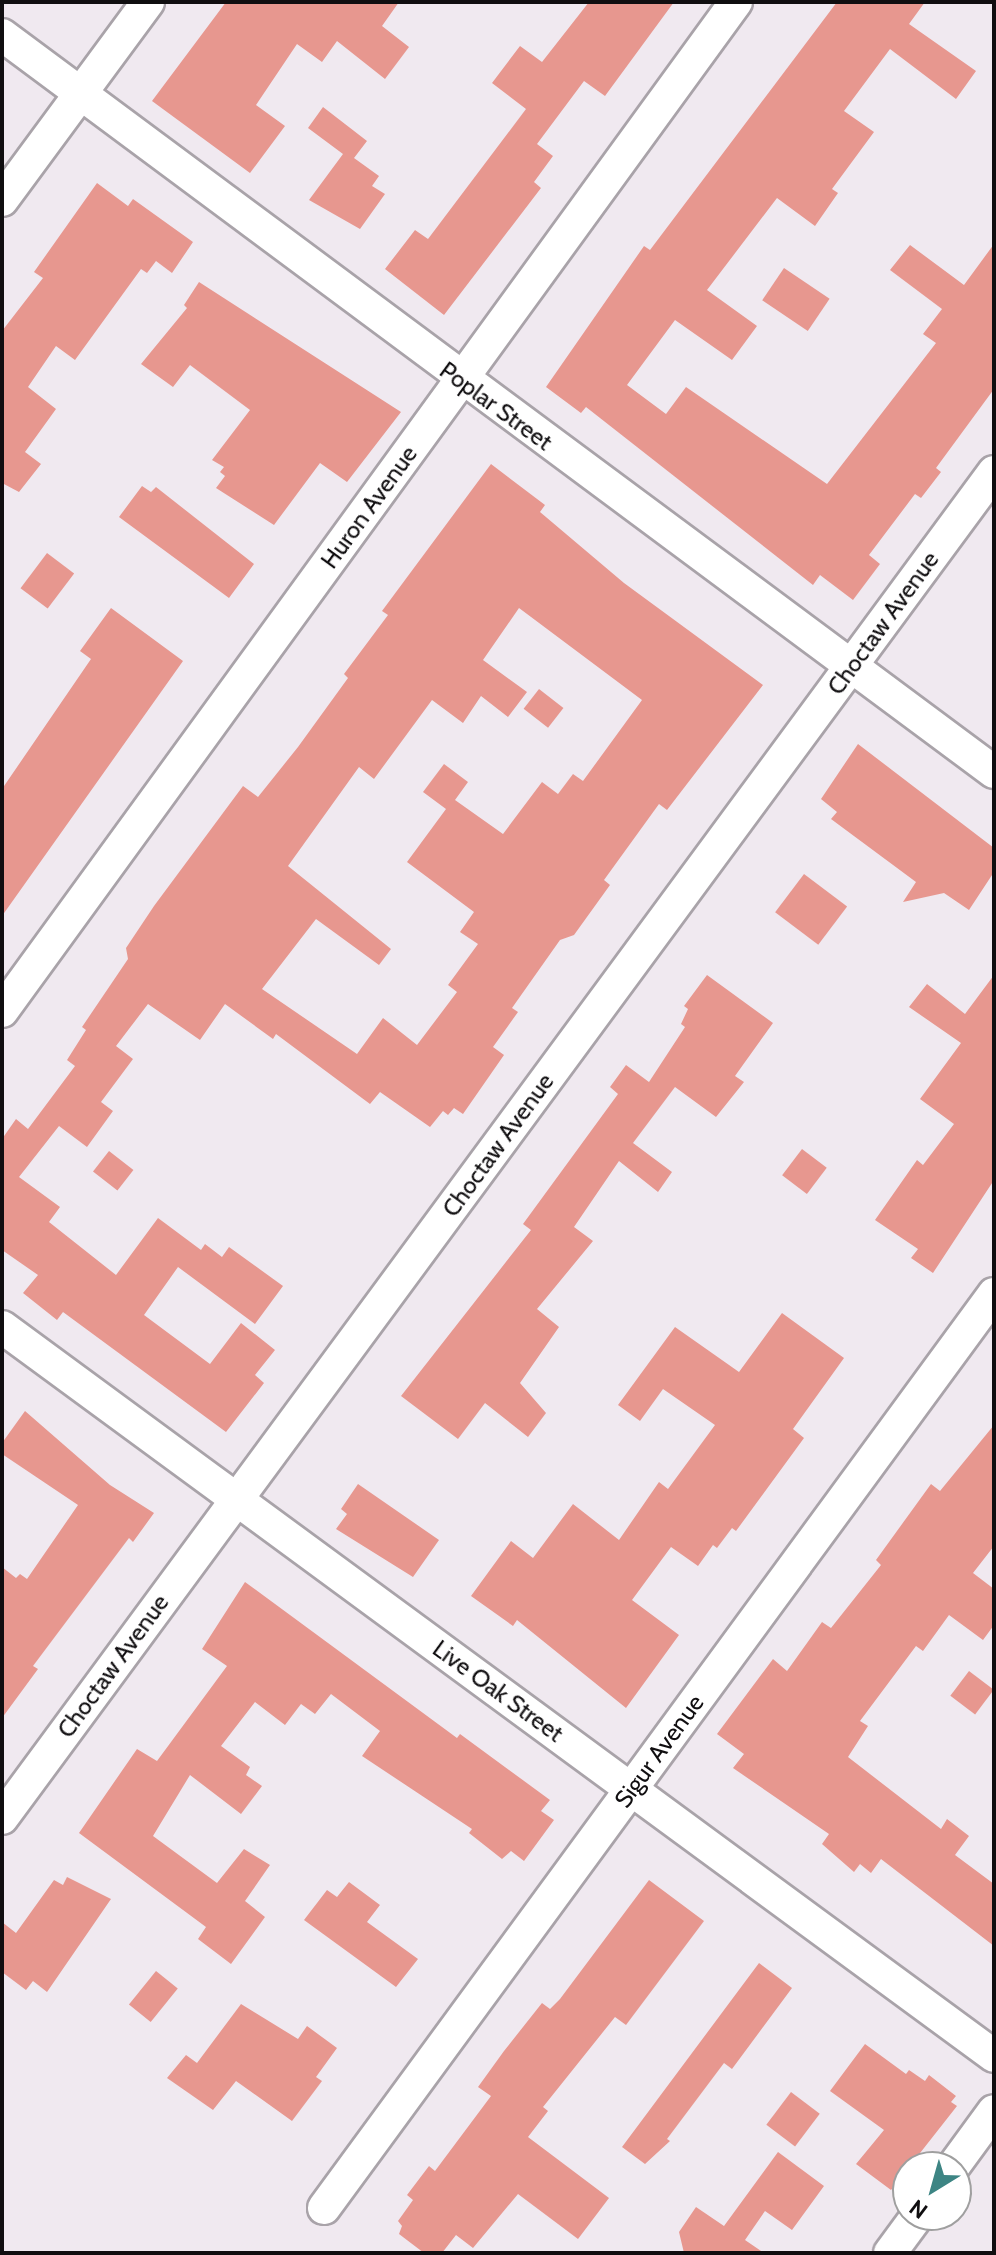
<!DOCTYPE html>
<html>
<head>
<meta charset="utf-8">
<style>
	body { margin:0 }
	#map { position:relative; width:996px; height:2255px; overflow:hidden; background:#f0e9f0; font-family:Cabin,sans-serif }
	div>[style] { position:absolute }
	.building>* { inset:0; background:#e7978f; transform-origin:0 0 }
	.roads { filter:drop-shadow(2px 0 #a9a3a9) drop-shadow(-2px 0 #a9a3a9) drop-shadow(0 2px #a9a3a9) drop-shadow(0 -2px #a9a3a9) }
	.minor>* { height:32px; margin:-16px; padding:0 16px; transform-origin:16px; border-radius:16px; background:#fff }
	span { translate:-50% -50%; white-space:nowrap; text-align:center; line-height:1.15; -webkit-text-stroke:6px #fff; paint-order:stroke }
	.street-label { font-size:24px; color:#100e10 }
	.frame { position:absolute; inset:0; border:4px solid #100e10; pointer-events:none }
	.north { position:absolute; left:892px; top:2151px; width:80px; height:80px; box-sizing:border-box; background:#fff; border:2px solid #9f9f9f; border-radius:50%; rotate:217deg; font-size:22px; font-weight:700; line-height:32px; text-align:center; color:#100e10 }
	.north::after { content:''; display:block; margin:auto; width:28px; height:36px; background:#3d8584; clip-path:polygon(50% 0,100% 100%,50% 72%,0 100%) }
</style>
</head>
<body>
<div id="map">
	<div class="building">
		<i style="clip-path:polygon(226px 2px,399px 2px,382px 26px,409px 47px,385px 79px,337px 41px,322px 62px,297px 44px,256px 105px,285px 126px,250px 173px,152px 101px)"></i>
		<i style="clip-path:polygon(589px 2px,674px 2px,605px 96px,584px 81px,537px 144px,553px 156px,534px 182px,541px 188px,444px 315px,385px 269px,415px 230px,428px 239px,526px 109px,492px 83px,520px 46px,542px 62px)"></i>
		<i style="clip-path:polygon(837px 2px,925px 2px,909px 24px,976px 71px,956px 99px,890px 49px,844px 111px,874px 132px,832px 189px,838px 193px,815px 226px,777px 198px,707px 290px,757px 326px,732px 360px,675px 320px,627px 385px,666px 414px,686px 387px,827px 484px,936px 343px,923px 334px,942px 309px,890px 270px,910px 245px,964px 285px,994px 244px,994px 389px,936px 468px,941px 472px,921px 498px,915px 494px,869px 555px,880px 564px,853px 600px,820px 575px,813px 585px,586px 407px,581px 413px,546px 387px,644px 246px,650px 250px)"></i>
		<i style="clip-path:polygon(323px 107px,367px 141px,354px 158px,379px 176px,372px 186px,385px 194px,360px 229px,309px 200px,343px 154px,308px 128px)"></i>
		<i style="clip-path:polygon(97px 183px,128px 206px,133px 199px,193px 242px,172px 273px,156px 261px,147px 273px,141px 269px,75px 360px,56px 346px,28px 387px,56px 409px,25px 452px,41px 464px,19px 492px,2px 483px,2px 331px,43px 278px,34px 272px)"></i>
		<i style="left:784px;top:268px;width:55px;height:39px;rotate:34deg"></i>
		<i style="clip-path:polygon(199px 282px,401px 412px,347px 482px,320px 463px,274px 525px,216px 488px,225px 476px,220px 472px,224px 467px,212px 460px,250px 410px,190px 365px,173px 387px,141px 364px,187px 308px,184px 305px)"></i>
		<i style="clip-path:polygon(evenodd,491px 464px,545px 505px,540px 512px,624px 583px,763px 685px,667px 810px,659px 804px,604px 880px,610px 885px,574px 935px,560px 940px,512px 1008px,518px 1012px,493px 1047px,504px 1055px,463px 1114px,454px 1108px,448px 1115px,443px 1111px,430px 1127px,380px 1092px,370px 1104px,276px 1034px,273px 1039px,225px 1004px,200px 1040px,148px 1004px,116px 1046px,133px 1059px,101px 1102px,113px 1111px,87px 1147px,59px 1126px,19px 1177px,60px 1207px,49px 1222px,116px 1275px,158px 1218px,201px 1250px,205px 1244px,222px 1257px,229px 1247px,283px 1286px,255px 1324px,178px 1267px,144px 1315px,210px 1364px,241px 1323px,275px 1350px,255px 1375px,264px 1383px,226px 1432px,63px 1312px,57px 1320px,23px 1293px,38px 1275px,2px 1250px,2px 1139px,16px 1119px,28px 1129px,75px 1066px,67px 1060px,86px 1030px,82px 1027px,128px 959px,126px 948px,154px 906px,243px 786px,258px 797px,298px 747px,348px 678px,344px 674px,388px 615px,382px 611px,491px 464px,519px 608px,642px 700px,583px 781px,573px 774px,558px 794px,542px 782px,503px 834px,455px 800px,468px 782px,444px 764px,423px 792px,446px 809px,407px 862px,474px 912px,460px 932px,478px 944px,448px 985px,457px 992px,417px 1045px,383px 1018px,357px 1054px,262px 989px,316px 919px,379px 965px,391px 949px,288px 866px,359px 767px,374px 779px,432px 700px,463px 723px,481px 696px,508px 717px,527px 692px,483px 660px,519px 608px)"></i>
		<i style="clip-path:polygon(142px 486px,151px 492px,156px 487px,254px 564px,229px 598px,119px 517px)"></i>
		<i style="left:47px;top:553px;width:34px;height:44px;rotate:37deg"></i>
		<i style="clip-path:polygon(111px 608px,183px 661px,2px 916px,2px 789px,91px 659px,80px 651px)"></i>
		<i style="left:539px;top:689px;width:31px;height:25px;rotate:38deg"></i>
		<i style="clip-path:polygon(858px 744px,994px 848px,994px 872px,969px 910px,944px 893px,903px 902px,916px 882px,831px 819px,837px 812px,821px 799px)"></i>
		<i style="left:804px;top:874px;width:54px;height:48px;rotate:37deg"></i>
		<i style="clip-path:polygon(707px 975px,773px 1023px,735px 1076px,744px 1082px,716px 1117px,675px 1087px,633px 1143px,672px 1172px,658px 1192px,619px 1161px,574px 1227px,593px 1241px,537px 1309px,559px 1327px,520px 1383px,546px 1413px,528px 1437px,485px 1403px,458px 1439px,401px 1396px,531px 1230px,523px 1224px,618px 1094px,610px 1087px,626px 1065px,649px 1082px,685px 1027px,681px 1024px,688px 1009px,684px 1006px)"></i>
		<i style="clip-path:polygon(994px 975px,994px 1180px,933px 1273px,911px 1258px,918px 1249px,875px 1220px,917px 1160px,923px 1165px,954px 1124px,920px 1099px,961px 1043px,909px 1007px,927px 984px,965px 1014px)"></i>
		<i style="left:802px;top:1149px;width:31px;height:33px;rotate:37deg"></i>
		<i style="left:109px;top:1151px;width:31px;height:26px;rotate:38deg"></i>
		<i style="clip-path:polygon(782px 1313px,844px 1358px,793px 1429px,804px 1438px,736px 1531px,732px 1528px,717px 1548px,713px 1545px,698px 1566px,671px 1547px,632px 1600px,679px 1635px,626px 1708px,517px 1620px,513px 1626px,471px 1596px,511px 1541px,533px 1558px,573px 1504px,619px 1540px,659px 1482px,668px 1489px,715px 1425px,663px 1389px,640px 1421px,618px 1405px,675px 1327px,739px 1372px)"></i>
		<i style="clip-path:polygon(25px 1411px,110px 1485px,154px 1513px,133px 1542px,129px 1538px,33px 1666px,38px 1669px,2px 1718px,2px 1567px,16px 1578px,20px 1574px,27px 1579px,78px 1505px,2px 1454px,2px 1443px)"></i>
		<i style="clip-path:polygon(994px 1425px,994px 1546px,973px 1573px,994px 1589px,994px 1625px,983px 1640px,949px 1615px,923px 1651px,916px 1646px,860px 1721px,868px 1726px,848px 1757px,941px 1829px,947px 1819px,969px 1836px,955px 1855px,994px 1884px,994px 1946px,881px 1859px,871px 1873px,860px 1864px,854px 1872px,822px 1844px,829px 1834px,733px 1768px,744px 1754px,717px 1734px,773px 1659px,787px 1671px,822px 1622px,831px 1628px,881px 1565px,876px 1560px,931px 1484px,940px 1491px)"></i>
		<i style="clip-path:polygon(358px 1484px,439px 1540px,413px 1577px,336px 1529px,347px 1514px,341px 1509px)"></i>
		<i style="clip-path:polygon(245px 1582px,457px 1738px,460px 1734px,550px 1800px,541px 1811px,554px 1820px,524px 1861px,511px 1851px,502px 1859px,469px 1833px,472px 1829px,362px 1756px,380px 1731px,331px 1694px,315px 1714px,301px 1704px,285px 1725px,255px 1702px,221px 1746px,250px 1767px,246px 1775px,262px 1786px,241px 1814px,190px 1775px,153px 1836px,217px 1883px,244px 1849px,270px 1865px,245px 1901px,265px 1917px,231px 1964px,198px 1939px,206px 1927px,79px 1833px,137px 1749px,157px 1761px,227px 1666px,202px 1649px)"></i>
		<i style="left:969px;top:1671px;width:31px;height:31px;rotate:37deg"></i>
		<i style="clip-path:polygon(67px 1877px,111px 1899px,47px 1992px,33px 1981px,26px 1990px,2px 1972px,2px 1922px,16px 1933px,54px 1880px,63px 1885px)"></i>
		<i style="clip-path:polygon(649px 1880px,704px 1921px,626px 2025px,615px 2017px,543px 2107px,548px 2111px,528px 2137px,609px 2198px,578px 2239px,518px 2194px,473px 2248px,456px 2235px,442px 2253px,424px 2253px,399px 2234px,402px 2226px,398px 2221px,413px 2200px,407px 2195px,429px 2166px,435px 2171px,491px 2096px,478px 2087px,504px 2051px,542px 2003px,550px 2009px,560px 1999px)"></i>
		<i style="clip-path:polygon(349px 1882px,380px 1905px,367px 1922px,418px 1959px,396px 1987px,304px 1920px,327px 1890px,337px 1897px)"></i>
		<i style="clip-path:polygon(759px 1963px,792px 1988px,732px 2069px,724px 2063px,667px 2139px,670px 2141px,645px 2164px,622px 2147px)"></i>
		<i style="left:156px;top:1971px;width:28px;height:43px;rotate:39deg"></i>
		<i style="clip-path:polygon(241px 2004px,298px 2039px,307px 2026px,337px 2048px,316px 2077px,322px 2081px,292px 2121px,236px 2081px,213px 2110px,167px 2078px,186px 2055px,197px 2063px)"></i>
		<i style="clip-path:polygon(865px 2044px,906px 2074px,909px 2070px,925px 2081px,929px 2075px,956px 2096px,951px 2102px,957px 2106px,891px 2190px,856px 2164px,884px 2130px,830px 2091px)"></i>
		<i style="left:791px;top:2092px;width:36px;height:41px;rotate:37deg"></i>
		<i style="clip-path:polygon(778px 2152px,824px 2186px,792px 2230px,765px 2211px,745px 2240px,764px 2253px,684px 2253px,679px 2232px,696px 2207px,724px 2226px)"></i>
	</div>
	<div class="roads">
		<div class="minor">
			<i style="left:2px;top:35px;width:1236px;rotate:36.61deg"></i>
			<i style="left:2px;top:200px;width:246px;rotate:-53.6deg"></i>
			<i style="left:2px;top:1011px;width:1248px;rotate:-53.97deg"></i>
			<i style="left:2px;top:1327px;width:1231px;rotate:36.31deg"></i>
			<i style="left:2px;top:1818px;width:1672px;rotate:-53.61deg"></i>
			<i style="left:953px;top:2167px;width:69px;rotate:-53.8deg"></i>
			<i style="left:324px;top:2208px;width:1133px;rotate:-53.76deg"></i>
			<i style="left:890px;top:2253px;width:47px;rotate:-53.6deg"></i>
		</div>
	</div>
	<div class="street-label">
		<span style="left:496px;top:406px;rotate:36deg">Poplar Street</span>
		<span style="left:369px;top:507px;rotate:-54deg">Huron Avenue</span>
		<span style="left:883px;top:623px;rotate:-54deg">Choctaw Avenue</span>
		<span style="left:498px;top:1145px;rotate:-54deg">Choctaw Avenue</span>
		<span style="left:113px;top:1666px;rotate:-54deg">Choctaw Avenue</span>
		<span style="left:498px;top:1691px;rotate:36deg">Live Oak Street</span>
		<span style="left:659px;top:1751px;rotate:-54deg">Sigur Avenue</span>
	</div>
	<div class="frame"></div>
	<div class="north">N</div>
</div>
</body>
</html>
